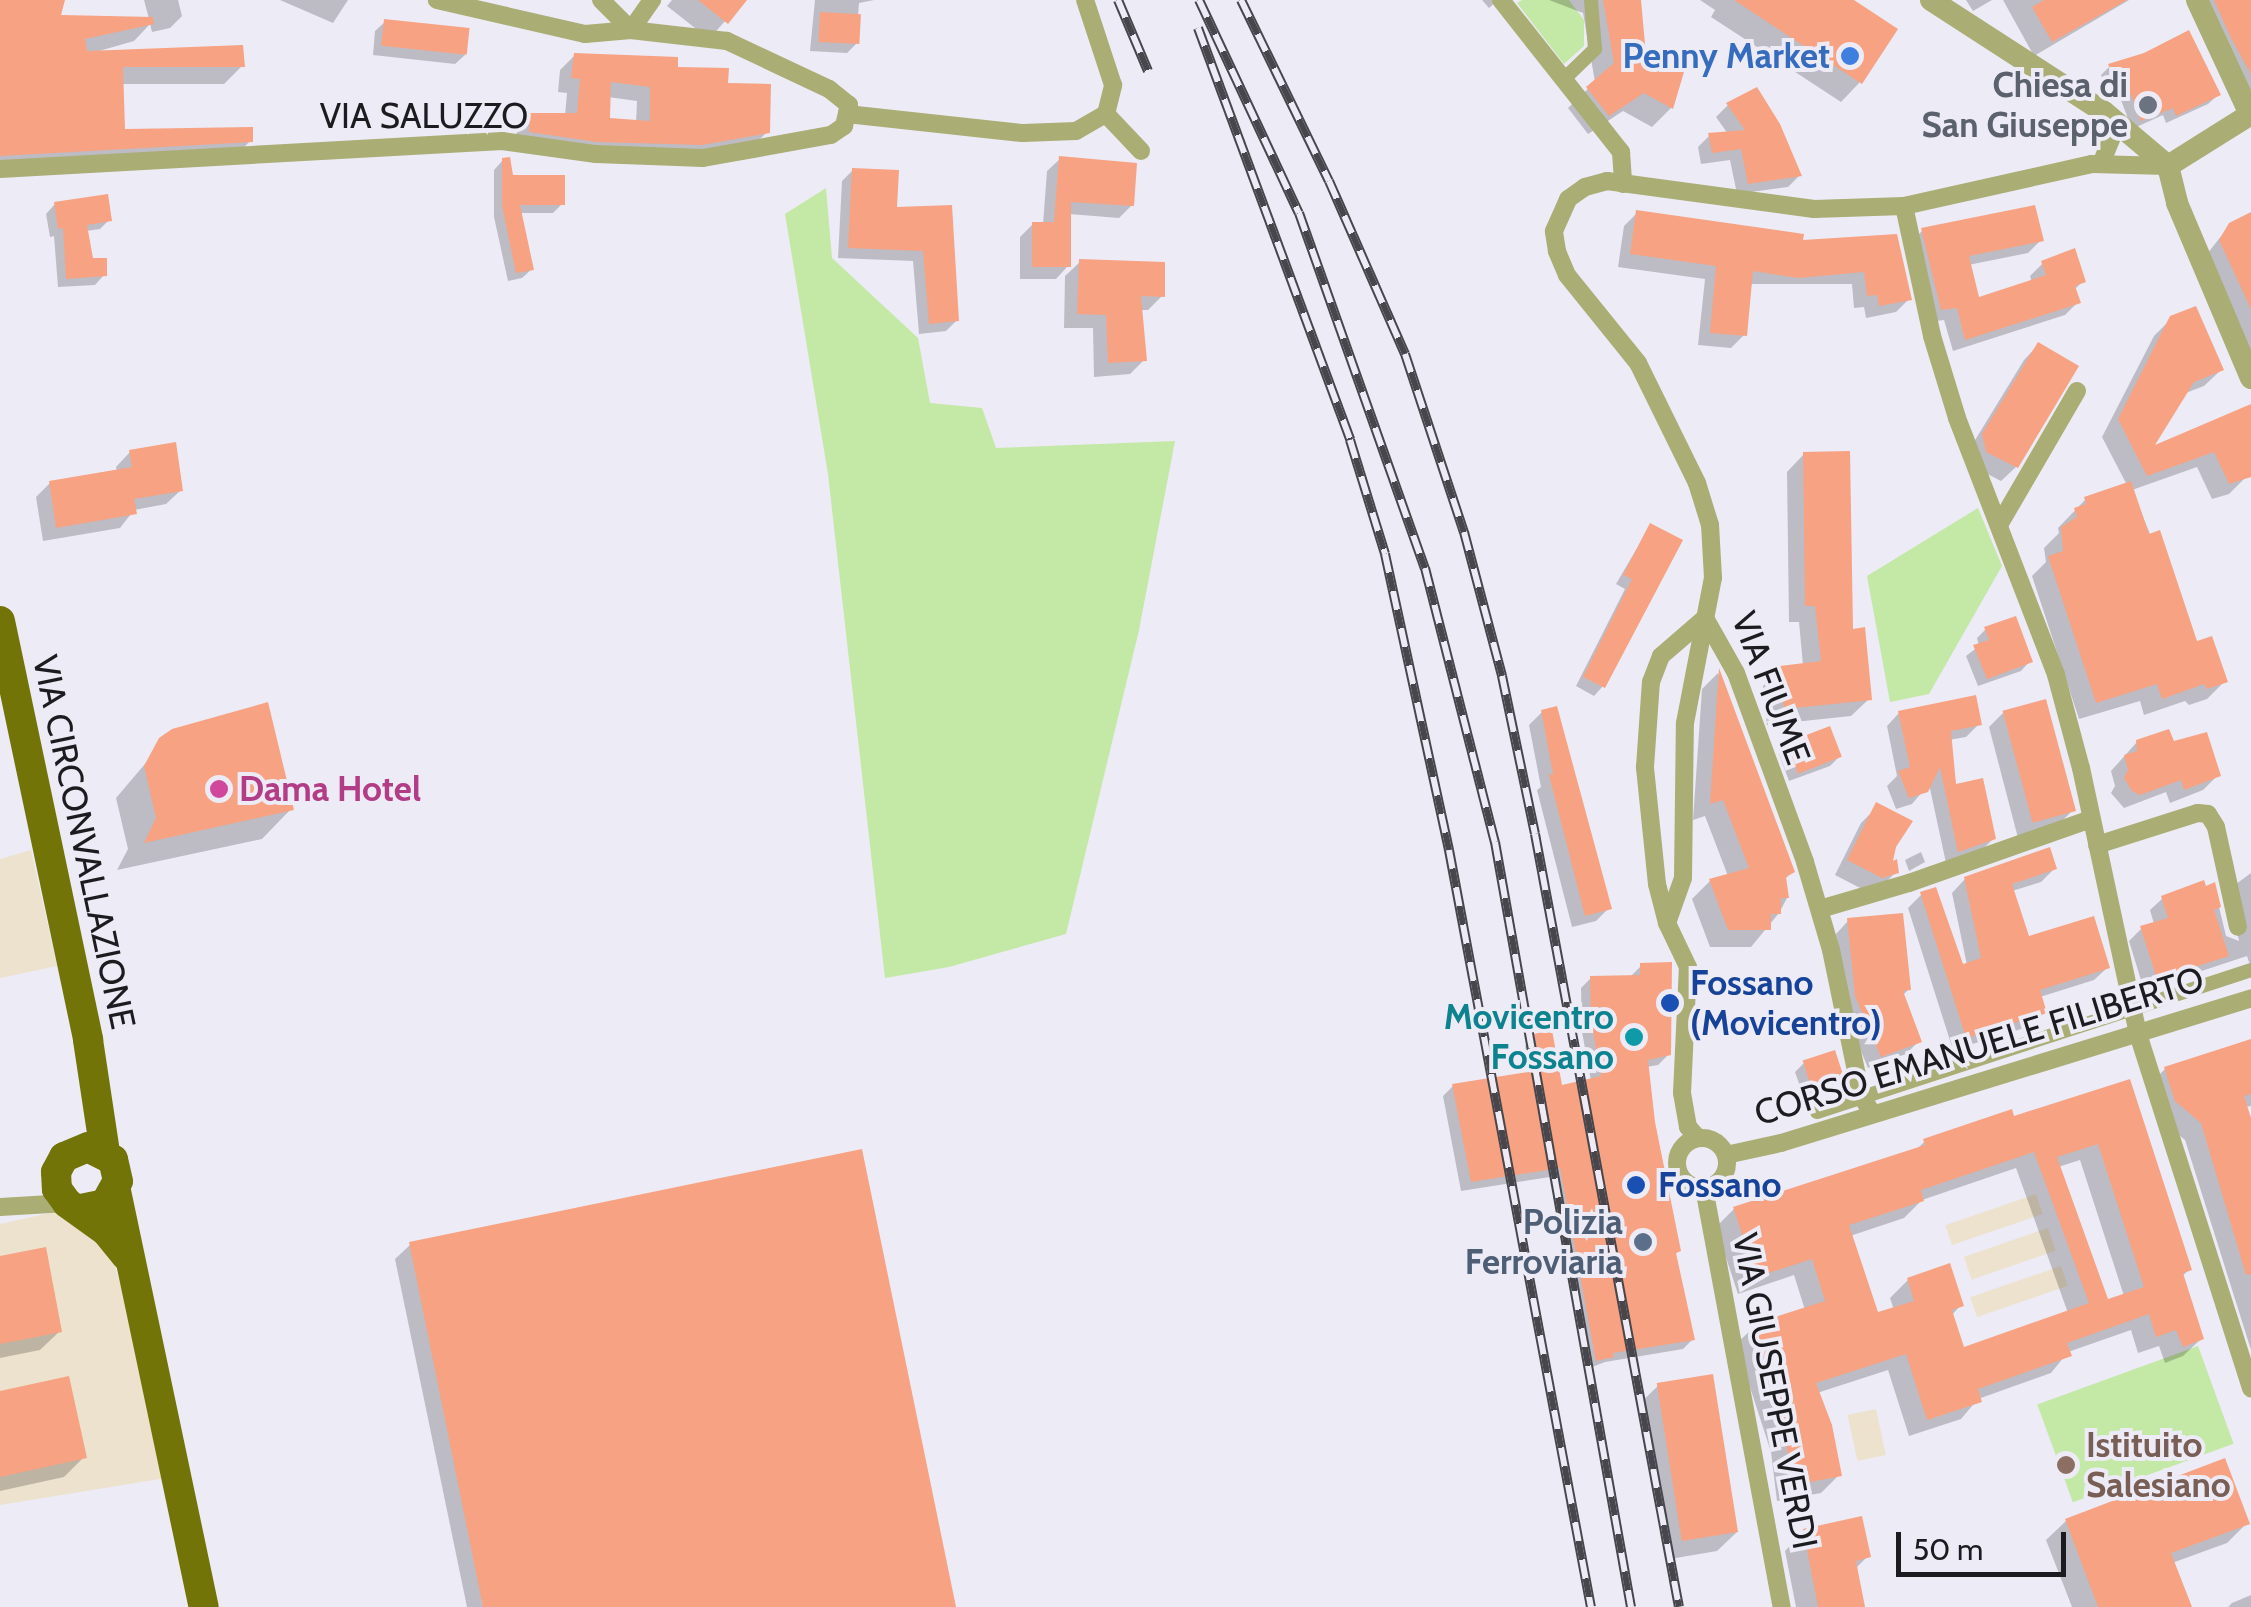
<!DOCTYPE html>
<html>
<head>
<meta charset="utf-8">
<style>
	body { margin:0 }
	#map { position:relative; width:2251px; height:1607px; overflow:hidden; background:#edebf6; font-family:Cabin,sans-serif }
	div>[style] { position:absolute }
	.industrial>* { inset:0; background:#ede2cd; transform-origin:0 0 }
	.green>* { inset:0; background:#c4e8a5; transform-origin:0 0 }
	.shadow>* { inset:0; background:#0003 }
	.building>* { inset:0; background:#f7a282; transform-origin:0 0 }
	.pedestrian>* { height:14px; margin:-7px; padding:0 7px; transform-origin:7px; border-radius:7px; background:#aaad74 }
	.minor>* { height:18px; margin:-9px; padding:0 9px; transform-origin:9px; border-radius:9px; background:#aaad74 }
	.minor>.ring { margin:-9px; padding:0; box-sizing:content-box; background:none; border:18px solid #aaad74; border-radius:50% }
	.tertiary>* { height:22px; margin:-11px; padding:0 11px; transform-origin:11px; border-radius:11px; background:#aaad74 }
	.primary>* { height:30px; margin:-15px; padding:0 15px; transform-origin:15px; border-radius:15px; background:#727407 }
	.rail>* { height:10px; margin-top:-5px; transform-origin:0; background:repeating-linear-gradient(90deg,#edebf6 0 19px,#47464c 0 38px); box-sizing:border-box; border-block:2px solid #47464c }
	.dots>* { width:28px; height:28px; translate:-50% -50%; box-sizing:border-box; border:5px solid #edebf6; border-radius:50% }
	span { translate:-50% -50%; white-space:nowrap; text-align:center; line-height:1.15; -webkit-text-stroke:8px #edebf6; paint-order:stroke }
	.shop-label { font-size:35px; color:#366cbe; font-weight:700 }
	.right { translate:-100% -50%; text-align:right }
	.worship-label { font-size:35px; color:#5b616d; font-weight:700 }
	.street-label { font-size:35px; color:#1c1b1f }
	.hotel-label { font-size:35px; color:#b23c85; font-weight:700 }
	.left { translate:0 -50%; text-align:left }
	.transit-label { font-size:35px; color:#164399; font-weight:700 }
	.culture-label { font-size:35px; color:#0d838f; font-weight:700 }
	.service-label { font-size:35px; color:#4e5e75; font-weight:700 }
	.education-label { font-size:35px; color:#785e54; font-weight:700 }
	.scale { position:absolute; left:1896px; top:1532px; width:170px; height:45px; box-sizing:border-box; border:5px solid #1c1b1f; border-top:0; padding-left:12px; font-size:30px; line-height:35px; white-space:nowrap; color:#1c1b1f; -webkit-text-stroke:8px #edebf6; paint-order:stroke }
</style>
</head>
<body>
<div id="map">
	<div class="industrial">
		<i style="clip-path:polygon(31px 850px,57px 966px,0 978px,0 859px)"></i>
		<i style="left:2036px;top:1194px;width:21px;height:96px;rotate:71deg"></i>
		<i style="clip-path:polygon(54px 1212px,97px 1241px,114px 1263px,135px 1331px,166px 1478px,0 1505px,0 1224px)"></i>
		<i style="left:2048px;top:1228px;width:24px;height:89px;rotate:71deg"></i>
		<i style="left:2061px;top:1266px;width:21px;height:96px;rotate:71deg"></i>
		<i style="left:1876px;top:1409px;width:47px;height:29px;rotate:78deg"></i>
	</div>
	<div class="green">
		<i style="clip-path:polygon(1522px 0,1569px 0,1584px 20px,1584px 46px,1564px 64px,1517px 3px)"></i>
		<i style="clip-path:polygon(826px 188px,832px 258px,918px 338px,930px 403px,982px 408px,996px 448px,1175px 441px,1139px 630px,1066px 934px,949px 967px,885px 978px,828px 474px,785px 214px)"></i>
		<i style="clip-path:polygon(1978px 508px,2002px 566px,1929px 694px,1890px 702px,1867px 576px)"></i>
		<i style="left:2198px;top:1346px;width:104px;height:171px;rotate:70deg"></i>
	</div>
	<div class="shadow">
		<i style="clip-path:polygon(0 0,62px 0,57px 18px,149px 19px,144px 0,178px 0,182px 16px,170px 28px,152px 32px,150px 24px,134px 41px,92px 53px,242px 66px,224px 84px,121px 84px,122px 132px,250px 141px,233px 159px,0 172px)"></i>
		<i style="clip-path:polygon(280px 0,348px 0,333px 23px)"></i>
		<i style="clip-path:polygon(672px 0,744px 0,709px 39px,667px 6px)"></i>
		<i style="clip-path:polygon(815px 0,874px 0,859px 3px,856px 44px,847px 53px,810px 51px)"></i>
		<i style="clip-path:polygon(1482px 0,1498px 0,1489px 8px)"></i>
		<i style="clip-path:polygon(1549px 0,1638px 0,1644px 57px,1681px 74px,1671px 108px,1652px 127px,1623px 111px,1588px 134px,1568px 108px,1595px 82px,1583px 13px)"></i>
		<i style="clip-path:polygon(1700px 0,1849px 0,1860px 82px,1841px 102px,1711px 17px,1715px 10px)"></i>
		<i style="clip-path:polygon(1966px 0,1992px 0,1973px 11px)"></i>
		<i style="clip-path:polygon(2003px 0,2129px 0,2034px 56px)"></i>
		<i style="clip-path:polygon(2193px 0,2251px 0,2251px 93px)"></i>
		<i style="clip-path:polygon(385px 22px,465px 55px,455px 64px,373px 55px,375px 31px)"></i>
		<i style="clip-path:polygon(evenodd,575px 55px,725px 85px,767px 132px,752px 147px,686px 159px,516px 146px,517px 130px,531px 115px,565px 116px,567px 93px,558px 92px,560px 70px,575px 55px,608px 97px,637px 101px,636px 123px,607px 120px,608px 97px)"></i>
		<i style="clip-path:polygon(2110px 66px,2218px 95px,2208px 104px,2166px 123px,2163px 115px,2132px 129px,2119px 95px,2109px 98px,2101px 75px)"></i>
		<i style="clip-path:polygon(1728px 105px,1799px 176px,1788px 187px,1737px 194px,1730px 160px,1701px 164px,1698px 147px,1709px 136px,1728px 134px,1716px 117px)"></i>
		<i style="clip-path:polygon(1060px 159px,1132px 205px,1119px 218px,1069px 214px,1068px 266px,1056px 279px,1020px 279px,1020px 237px,1033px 224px,1043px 224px,1047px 171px)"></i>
		<i style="clip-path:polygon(503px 160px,511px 177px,562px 204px,553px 213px,519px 213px,532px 269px,522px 278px,508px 281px,494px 217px,494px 170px)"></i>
		<i style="clip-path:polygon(853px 170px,895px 210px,950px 208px,957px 320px,946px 331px,919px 334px,913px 261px,838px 258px,842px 181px)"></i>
		<i style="clip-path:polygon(55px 204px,109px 220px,100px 229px,86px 231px,90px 261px,104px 275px,95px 285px,58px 287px,54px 236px,50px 237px,46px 214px)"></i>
		<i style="clip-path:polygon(1637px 213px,1800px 243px,1895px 236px,1909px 299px,1896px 312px,1866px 318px,1864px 307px,1854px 308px,1852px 284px,1749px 284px,1744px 335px,1731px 348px,1698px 345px,1705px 279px,1618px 267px,1624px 226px)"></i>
		<i style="clip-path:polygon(2251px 213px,2251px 364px,2203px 259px,2230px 225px)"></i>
		<i style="clip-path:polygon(1923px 230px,2041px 240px,2028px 253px,1968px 265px,1977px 300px,2032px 283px,2030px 276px,2043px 263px,2083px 281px,2074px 290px,2078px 302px,2065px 315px,1953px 351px,1944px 320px,1928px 322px,1910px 243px)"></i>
		<i style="clip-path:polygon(1080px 262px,1162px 296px,1148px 310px,1140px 310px,1144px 360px,1130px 374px,1094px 377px,1093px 328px,1064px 328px,1065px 276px)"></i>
		<i style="clip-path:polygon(2172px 318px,2221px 370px,2204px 386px,2183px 394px,2149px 451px,2251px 407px,2251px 472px,2229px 494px,2212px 499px,2197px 467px,2132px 490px,2195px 644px,2225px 681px,2207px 699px,2189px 705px,2185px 701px,2144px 715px,2140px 701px,2079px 719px,2032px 576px,2046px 562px,2044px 548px,2059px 533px,2058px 528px,2085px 500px,2127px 485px,2102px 437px,2154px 336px)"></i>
		<i style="clip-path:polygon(2038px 345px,2076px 367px,2016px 467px,2001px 481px,1972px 466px,1969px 450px,2024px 360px)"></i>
		<i style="clip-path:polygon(130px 452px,181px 490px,166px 504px,134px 510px,120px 528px,43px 541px,36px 497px,50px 483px,117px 472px,116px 467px)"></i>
		<i style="clip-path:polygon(1804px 454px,1869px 699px,1851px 716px,1767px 725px,1763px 686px,1781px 668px,1803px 665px,1799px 622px,1789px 622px,1787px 472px)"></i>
		<i style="clip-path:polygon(1650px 526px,1603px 686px,1594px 696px,1576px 686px,1625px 589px,1616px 584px)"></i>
		<i style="clip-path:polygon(1986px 629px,2030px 661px,2021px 671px,1978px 686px,1966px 656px,1979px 646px,1977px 638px)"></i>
		<i style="clip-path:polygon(1718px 673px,1792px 872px,1784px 880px,1787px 898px,1779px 913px,1751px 947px,1710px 947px,1692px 899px,1710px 881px,1728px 876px,1705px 816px,1693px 820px,1702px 689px)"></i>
		<i style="clip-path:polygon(1542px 712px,1609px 908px,1596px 921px,1572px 927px,1537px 790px,1541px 787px,1529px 725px)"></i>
		<i style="clip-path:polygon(1899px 713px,1979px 724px,1966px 737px,1949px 740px,1954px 787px,1994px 838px,1981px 851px,1946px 863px,1929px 784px,1912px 804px,1896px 809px,1887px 786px,1897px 776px,1887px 726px)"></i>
		<i style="clip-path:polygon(2003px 713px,2073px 810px,2058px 825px,2018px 838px,1989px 727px)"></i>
		<i style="clip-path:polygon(173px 731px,291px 809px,262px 839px,117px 870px,128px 849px,116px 798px)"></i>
		<i style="clip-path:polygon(2137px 742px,2172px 744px,2218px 775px,2203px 790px,2170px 803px,2166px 792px,2124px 808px,2111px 793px,2115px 786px,2111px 771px)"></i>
		<i style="clip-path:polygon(1788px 744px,1839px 757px,1830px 766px,1789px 781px,1779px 754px)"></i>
		<i style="clip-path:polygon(1876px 808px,1888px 865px,1896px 872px,1881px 887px,1866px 891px,1835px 875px,1861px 823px)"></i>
		<i style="clip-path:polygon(1921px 852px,1925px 862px,1909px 871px,1905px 860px)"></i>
		<i style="clip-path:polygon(2054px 869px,2041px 882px,2012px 891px,2028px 939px,2108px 967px,2094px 980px,2040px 997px,2045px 1012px,2031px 1026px,1953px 1050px,1908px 908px,1922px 894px,1962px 967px,1967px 965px,1952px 893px,1965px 879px)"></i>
		<i style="clip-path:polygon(2251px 873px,2251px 968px,2247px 956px,2144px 990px,2129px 941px,2142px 928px,2154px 924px,2150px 910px,2163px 898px,2214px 886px,2226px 936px,2239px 941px,2228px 890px)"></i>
		<i style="clip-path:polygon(1848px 921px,1909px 989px,1902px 996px,1919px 1041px,1906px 1054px,1868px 1068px,1844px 1010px,1836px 934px)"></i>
		<i style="clip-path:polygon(1641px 966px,1669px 1054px,1658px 1065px,1646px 1067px,1652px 1122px,1679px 1251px,1674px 1255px,1693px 1339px,1683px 1349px,1605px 1362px,1587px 1369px,1550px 1177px,1461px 1191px,1443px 1096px,1453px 1086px,1531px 1074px,1525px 1046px,1536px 1036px,1560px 1088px,1591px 1081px,1582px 1032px,1581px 988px,1591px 978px,1631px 976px)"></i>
		<i style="clip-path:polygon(2251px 1043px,2251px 1106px,2245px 1107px,2251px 1127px,2251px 1350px,2185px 1140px,2158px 1118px,2148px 1086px,2165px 1069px)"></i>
		<i style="clip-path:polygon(1804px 1063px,1842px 1079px,1833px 1088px,1804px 1098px,1795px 1072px)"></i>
		<i style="clip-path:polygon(evenodd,2128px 1082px,2189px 1270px,2181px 1277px,2201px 1339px,2183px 1356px,2165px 1363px,2159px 1346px,2138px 1353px,2131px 1330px,2068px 1352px,2051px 1373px,1978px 1399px,1961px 1419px,1909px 1436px,1888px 1370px,1817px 1393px,1839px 1475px,1821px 1493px,1777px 1501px,1771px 1452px,1736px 1344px,1754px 1327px,1805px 1310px,1794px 1275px,1738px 1294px,1716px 1227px,1734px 1209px,1916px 1150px,1925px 1141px,2013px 1119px,2128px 1082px,2080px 1160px,2124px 1296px,2107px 1303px,2058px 1167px,2080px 1160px,2128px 1082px,2016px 1168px,2068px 1313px,1962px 1350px,1951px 1316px,1961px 1305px,1908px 1280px,1890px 1298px,1894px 1310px,1876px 1315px,1850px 1236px,1904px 1218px,1922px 1200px,2016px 1168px)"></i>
		<i style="clip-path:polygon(410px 1245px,954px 1607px,467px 1607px,395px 1259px)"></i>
		<i style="clip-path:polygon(0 1258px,60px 1331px,40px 1350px,0 1358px)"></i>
		<i style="clip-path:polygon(1659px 1385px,1737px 1532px,1717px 1551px,1670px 1559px,1639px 1404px)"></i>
		<i style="clip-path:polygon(0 1394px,84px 1457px,64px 1477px,0 1491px)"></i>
		<i style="clip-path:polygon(2066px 1521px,2247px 1523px,2227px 1543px,2172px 1563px,2189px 1607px,2072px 1607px,2046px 1540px)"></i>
		<i style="clip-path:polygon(1804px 1531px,1868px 1556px,1855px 1569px,1862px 1607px,1796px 1607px,1785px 1551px)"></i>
		<i style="clip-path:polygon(2251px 1595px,2251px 1607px,2228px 1607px,2232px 1603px)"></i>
	</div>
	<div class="building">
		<i style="clip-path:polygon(0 0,65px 0,61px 15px,153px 17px,154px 24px,85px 39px,87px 51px,243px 45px,245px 67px,123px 67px,125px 129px,253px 127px,253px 142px,0 156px)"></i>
		<i style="clip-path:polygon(698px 0,747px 0,728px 24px)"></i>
		<i style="clip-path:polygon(1603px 0,1641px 0,1646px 55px,1684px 72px,1673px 109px,1644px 93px,1609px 116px,1586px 87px,1614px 63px)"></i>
		<i style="clip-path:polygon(1734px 0,1854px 0,1898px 29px,1862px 84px)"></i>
		<i style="clip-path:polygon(2044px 0,2127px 0,2052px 42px,2032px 7px)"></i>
		<i style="clip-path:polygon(2214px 0,2251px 0,2251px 74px,2231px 38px)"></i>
		<i style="left:820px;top:12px;width:41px;height:30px;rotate:3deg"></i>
		<i style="left:384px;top:19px;width:86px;height:27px;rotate:6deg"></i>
		<i style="clip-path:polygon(2189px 30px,2221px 95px,2176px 116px,2173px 108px,2141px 121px,2128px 87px,2119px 91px,2108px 64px,2144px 53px)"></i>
		<i style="clip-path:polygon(evenodd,574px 53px,678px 57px,678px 67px,729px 68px,728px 83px,771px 84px,770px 133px,702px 145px,597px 142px,529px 132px,530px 113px,577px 113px,580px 79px,571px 78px,574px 53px,611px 82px,650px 87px,650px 121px,610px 118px,611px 82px)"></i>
		<i style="clip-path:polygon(1757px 87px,1780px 124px,1802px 176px,1748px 184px,1741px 149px,1712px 153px,1708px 133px,1745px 130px,1726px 103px)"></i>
		<i style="clip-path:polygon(1059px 156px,1137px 163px,1134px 206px,1071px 202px,1071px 267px,1032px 267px,1032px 222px,1054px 222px)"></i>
		<i style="clip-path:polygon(510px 157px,513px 175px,565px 175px,565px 205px,520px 205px,534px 270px,516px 273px,502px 206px,502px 158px)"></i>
		<i style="clip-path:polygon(852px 168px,899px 170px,897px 207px,952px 205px,959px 321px,929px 324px,923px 251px,848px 248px)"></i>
		<i style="clip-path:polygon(108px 194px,112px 221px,87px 225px,93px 258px,107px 258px,107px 276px,66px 279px,63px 228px,58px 229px,54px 202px)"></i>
		<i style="clip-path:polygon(2035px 205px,2044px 241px,1969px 256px,1979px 297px,2046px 275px,2041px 261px,2075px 248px,2086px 282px,2075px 286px,2081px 303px,1965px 340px,1957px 308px,1941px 310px,1921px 228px)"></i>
		<i style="clip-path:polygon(1636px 210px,1804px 234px,1803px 240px,1897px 234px,1912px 300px,1879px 306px,1877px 295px,1867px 296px,1864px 272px,1798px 278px,1753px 271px,1747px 336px,1710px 333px,1716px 266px,1630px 254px)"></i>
		<i style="clip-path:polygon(2251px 212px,2251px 309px,2219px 240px,2229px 223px)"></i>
		<i style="clip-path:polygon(1079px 259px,1165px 262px,1165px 297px,1141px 296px,1147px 361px,1108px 363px,1106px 315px,1077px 314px)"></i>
		<i style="clip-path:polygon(2196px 306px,2224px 370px,2194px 382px,2155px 445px,2251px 404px,2251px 477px,2229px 484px,2214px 452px,2147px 476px,2118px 419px,2170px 316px)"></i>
		<i style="clip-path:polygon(2038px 342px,2079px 366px,2018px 468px,1986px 452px,1982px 434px)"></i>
		<i style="clip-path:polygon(176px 442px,183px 491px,134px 499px,137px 514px,56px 528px,49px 481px,132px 467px,129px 450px)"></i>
		<i style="clip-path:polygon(1850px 451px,1853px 629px,1865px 627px,1872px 700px,1784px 709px,1780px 666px,1821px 661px,1815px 606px,1805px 606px,1803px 452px)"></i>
		<i style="clip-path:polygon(2131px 481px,2149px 534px,2160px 530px,2197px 641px,2212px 636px,2228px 682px,2207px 689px,2204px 684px,2162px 699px,2157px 684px,2096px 703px,2048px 556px,2063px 551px,2061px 527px,2077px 517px,2074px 508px,2086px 504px,2084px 497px)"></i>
		<i style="clip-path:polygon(1650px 523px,1683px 540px,1605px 688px,1583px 677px,1632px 579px,1623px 575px)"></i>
		<i style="clip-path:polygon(2016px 616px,2033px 662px,1987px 679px,1973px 645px,1989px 640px,1984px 627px)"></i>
		<i style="clip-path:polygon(1719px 668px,1795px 872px,1786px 877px,1789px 898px,1781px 898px,1781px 914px,1771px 914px,1771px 930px,1728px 930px,1709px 879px,1749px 868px,1723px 800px,1710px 804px)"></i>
		<i style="clip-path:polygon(1976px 695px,1982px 725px,1951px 731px,1956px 784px,1983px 778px,1996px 839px,1958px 852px,1940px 767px,1928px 792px,1909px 798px,1898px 771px,1910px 767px,1898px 711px)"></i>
		<i style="left:2046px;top:699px;width:116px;height:45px;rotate:75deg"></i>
		<i style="clip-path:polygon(268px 702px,294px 810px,144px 843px,156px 818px,144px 766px,159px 738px,172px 729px)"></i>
		<i style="clip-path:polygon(1557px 706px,1612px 909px,1585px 916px,1549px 775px,1553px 774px,1541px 710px)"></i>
		<i style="left:1830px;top:726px;width:33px;height:47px;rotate:69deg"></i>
		<i style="clip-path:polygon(2169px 729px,2174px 741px,2207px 732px,2221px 776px,2184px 790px,2181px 780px,2140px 795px,2132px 791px,2124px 778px,2128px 770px,2124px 755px,2137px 751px,2136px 740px)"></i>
		<i style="clip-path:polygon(1876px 802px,1913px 821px,1896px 847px,1893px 861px,1897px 859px,1899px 873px,1882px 878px,1847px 860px)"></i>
		<i style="clip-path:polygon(2050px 847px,2057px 869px,2012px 884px,2029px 936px,2094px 916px,2110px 968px,2040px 990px,2047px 1013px,1966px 1038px,1920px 892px,1936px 887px,1963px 964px,1981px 958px,1964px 877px)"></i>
		<i style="clip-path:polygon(2204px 880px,2206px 886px,2215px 882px,2221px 907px,2214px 910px,2229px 956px,2157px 979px,2140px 926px,2168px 918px,2161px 896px)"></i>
		<i style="clip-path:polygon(1903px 913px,1911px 990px,1903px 991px,1922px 1042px,1881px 1057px,1855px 996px,1847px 918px)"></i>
		<i style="clip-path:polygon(1672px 962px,1671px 1055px,1648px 1060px,1655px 1122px,1681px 1251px,1676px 1253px,1695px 1340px,1613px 1353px,1614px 1357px,1596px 1361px,1560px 1168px,1471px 1182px,1452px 1084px,1541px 1070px,1534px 1034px,1552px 1030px,1562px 1085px,1601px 1076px,1591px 1021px,1590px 976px,1640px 975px,1640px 963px)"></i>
		<i style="clip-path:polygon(2251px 1039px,2251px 1094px,2244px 1096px,2251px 1118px,2251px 1274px,2246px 1275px,2201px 1123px,2175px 1101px,2164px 1067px)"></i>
		<i style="left:1835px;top:1050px;width:32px;height:34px;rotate:72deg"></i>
		<i style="clip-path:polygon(evenodd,2130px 1079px,2192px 1270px,2183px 1273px,2204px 1339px,2183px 1347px,2176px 1330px,2156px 1337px,2149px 1314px,2067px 1343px,2072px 1356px,1978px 1389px,1982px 1402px,1927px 1420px,1906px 1354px,1816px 1383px,1832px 1425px,1842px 1476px,1794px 1485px,1784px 1434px,1788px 1434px,1753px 1324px,1825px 1301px,1812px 1259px,1756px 1277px,1733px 1207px,1925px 1145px,1923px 1139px,2012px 1109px,2014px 1116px,2130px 1079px,2098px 1144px,2144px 1287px,2108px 1299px,2057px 1157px,2098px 1144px,2130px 1079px,2034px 1152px,2089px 1303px,1964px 1347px,1952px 1310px,1964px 1306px,1950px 1263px,1907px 1278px,1914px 1301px,1878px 1312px,1849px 1225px,1924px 1201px,1921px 1190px,2034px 1152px)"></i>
		<i style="clip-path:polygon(862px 1149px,956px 1607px,483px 1607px,409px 1242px)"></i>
		<i style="clip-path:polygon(46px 1247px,62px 1332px,0 1344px,0 1256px)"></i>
		<i style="left:1713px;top:1374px;width:160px;height:57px;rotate:81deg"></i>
		<i style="clip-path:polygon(69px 1376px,87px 1458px,0 1477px,0 1391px)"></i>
		<i style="clip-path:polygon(2225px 1458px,2250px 1524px,2171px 1553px,2192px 1607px,2098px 1607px,2065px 1519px)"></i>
		<i style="clip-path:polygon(1862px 1516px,1871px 1557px,1856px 1561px,1865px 1607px,1818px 1607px,1803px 1529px)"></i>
	</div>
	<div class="pedestrian">
		<i style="left:1563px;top:80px;width:45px;rotate:-44.1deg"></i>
		<i style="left:1595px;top:49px;width:49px;rotate:-94.7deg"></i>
		<i style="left:1817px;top:1112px;width:457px;rotate:-18.1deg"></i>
	</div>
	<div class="minor">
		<i style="left:601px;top:0;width:42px;rotate:45deg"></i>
		<i style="left:631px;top:30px;width:37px;rotate:-55deg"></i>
		<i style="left:1501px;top:0;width:194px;rotate:51.7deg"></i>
		<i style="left:1621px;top:152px;width:32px;rotate:86deg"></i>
		<i style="left:847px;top:114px;width:177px;rotate:6.2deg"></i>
		<i style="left:1023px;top:133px;width:53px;rotate:-2.2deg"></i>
		<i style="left:1076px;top:131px;width:34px;rotate:-30deg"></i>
		<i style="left:1106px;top:114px;width:30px;rotate:-76deg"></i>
		<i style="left:1113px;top:85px;width:89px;rotate:-108.2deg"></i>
		<i style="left:1106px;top:114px;width:51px;rotate:46.6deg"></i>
		<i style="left:2101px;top:164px;width:31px;rotate:-68deg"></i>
		<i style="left:2113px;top:135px;width:16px;rotate:-94deg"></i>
		<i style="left:0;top:169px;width:503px;rotate:-3.19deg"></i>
		<i style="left:502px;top:141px;width:95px;rotate:7.9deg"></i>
		<i style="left:596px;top:154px;width:107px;rotate:2.1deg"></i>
		<i style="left:703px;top:158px;width:130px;rotate:-10.2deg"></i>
		<i style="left:831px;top:135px;width:16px;rotate:-35deg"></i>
		<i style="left:844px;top:126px;width:22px;rotate:-77deg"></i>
		<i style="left:849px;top:105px;width:26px;rotate:-141deg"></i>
		<i style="left:829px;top:89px;width:113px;rotate:-154.8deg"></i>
		<i style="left:727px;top:41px;width:97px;rotate:-173.5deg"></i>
		<i style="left:631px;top:30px;width:46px;rotate:175deg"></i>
		<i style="left:585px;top:34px;width:152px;rotate:-167.1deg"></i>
		<i style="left:1904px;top:206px;width:133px;rotate:77.8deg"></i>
		<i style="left:1932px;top:336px;width:86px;rotate:73deg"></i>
		<i style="left:1957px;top:418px;width:275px;rotate:68.9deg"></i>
		<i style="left:2056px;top:675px;width:96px;rotate:75deg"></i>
		<i style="left:2081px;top:768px;width:272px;rotate:77.9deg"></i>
		<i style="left:2138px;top:1034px;width:372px;rotate:72.3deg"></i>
		<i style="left:1999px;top:525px;width:155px;rotate:-59.8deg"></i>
		<i style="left:1705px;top:618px;width:63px;rotate:60.6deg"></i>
		<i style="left:1736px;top:673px;width:201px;rotate:69.9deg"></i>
		<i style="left:1805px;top:862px;width:92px;rotate:73.5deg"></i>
		<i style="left:1831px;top:950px;width:148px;rotate:78.3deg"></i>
		<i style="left:1861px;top:1095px;width:21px;rotate:59deg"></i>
		<i style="left:2097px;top:845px;width:106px;rotate:-17.6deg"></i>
		<i style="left:2198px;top:813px;width:10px;rotate:6deg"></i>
		<i style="left:2208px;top:814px;width:15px;rotate:58deg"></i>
		<i style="left:2216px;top:827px;width:102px;rotate:77.6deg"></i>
		<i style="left:1820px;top:909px;width:93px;rotate:-16.3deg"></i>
		<i style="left:1909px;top:883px;width:193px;rotate:-19.4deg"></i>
		<i style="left:1667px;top:923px;width:48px;rotate:-70.4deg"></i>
		<i style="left:1683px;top:878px;width:155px;rotate:-89.3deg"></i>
		<i style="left:1685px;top:723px;width:148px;rotate:-79.1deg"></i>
		<i style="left:1713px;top:578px;width:53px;rotate:-93.2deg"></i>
		<i style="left:1710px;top:525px;width:44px;rotate:-107.2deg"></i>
		<i style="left:1697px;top:483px;width:134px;rotate:-116.2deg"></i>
		<i style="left:1638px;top:363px;width:113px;rotate:-128.9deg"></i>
		<i style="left:1567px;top:275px;width:26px;rotate:-113deg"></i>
		<i style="left:1557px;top:251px;width:20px;rotate:-99deg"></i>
		<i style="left:1554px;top:231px;width:35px;rotate:-66deg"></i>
		<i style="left:1568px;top:199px;width:21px;rotate:-35deg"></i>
		<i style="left:1585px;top:187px;width:23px;rotate:-15deg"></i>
		<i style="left:1607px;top:181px;width:209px;rotate:7.7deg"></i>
		<i style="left:1814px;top:209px;width:90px;rotate:-1.9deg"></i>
		<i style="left:1904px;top:206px;width:193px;rotate:-12.6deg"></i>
		<i style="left:2092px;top:164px;width:76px;rotate:1.5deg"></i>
		<i class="ring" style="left:1677px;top:1138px;width:32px;height:32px"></i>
		<i style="left:1698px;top:1138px;width:15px;rotate:-132deg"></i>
		<i style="left:1688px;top:1127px;width:35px;rotate:-100deg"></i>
		<i style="left:1682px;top:1093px;width:126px;rotate:-87.3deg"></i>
		<i style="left:1688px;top:967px;width:49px;rotate:-115.5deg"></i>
		<i style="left:1667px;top:923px;width:40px;rotate:-104.4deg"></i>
		<i style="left:1657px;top:884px;width:118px;rotate:-95.9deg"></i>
		<i style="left:1645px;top:767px;width:85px;rotate:-86deg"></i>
		<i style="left:1651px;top:682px;width:28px;rotate:-69deg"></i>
		<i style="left:1661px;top:656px;width:58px;rotate:-40.8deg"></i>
		<i style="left:1726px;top:1155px;width:56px;rotate:-12.3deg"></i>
		<i style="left:1781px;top:1143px;width:492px;rotate:-17.1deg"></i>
		<i style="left:1704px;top:1188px;width:426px;rotate:79.5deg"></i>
		<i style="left:0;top:1207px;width:67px;rotate:-3.4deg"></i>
	</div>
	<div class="tertiary">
		<i style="left:1931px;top:0;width:206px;rotate:32.9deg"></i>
		<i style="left:2104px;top:112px;width:84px;rotate:40.2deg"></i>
		<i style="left:2197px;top:0;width:126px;rotate:65.1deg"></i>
		<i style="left:2168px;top:166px;width:38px;rotate:76deg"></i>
		<i style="left:2177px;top:203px;width:190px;rotate:67.1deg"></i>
		<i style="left:2168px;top:166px;width:98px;rotate:-32.1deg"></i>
	</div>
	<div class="primary">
		<i style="left:0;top:621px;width:428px;rotate:78.1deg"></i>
		<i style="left:88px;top:1040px;width:114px;rotate:81.4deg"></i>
		<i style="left:116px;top:1191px;width:425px;rotate:78.1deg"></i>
		<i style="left:81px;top:1209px;width:25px;rotate:-12deg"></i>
		<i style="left:105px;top:1204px;width:26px;rotate:-61deg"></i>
		<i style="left:118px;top:1181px;width:22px;rotate:-103deg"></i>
		<i style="left:113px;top:1160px;width:28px;rotate:-153deg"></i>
		<i style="left:88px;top:1147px;width:26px;rotate:157deg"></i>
		<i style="left:64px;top:1157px;width:17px;rotate:118deg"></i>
		<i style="left:56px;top:1172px;width:17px;rotate:87deg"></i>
		<i style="left:57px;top:1189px;width:17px;rotate:54deg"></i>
		<i style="left:67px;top:1203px;width:48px;rotate:35.7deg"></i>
		<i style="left:106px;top:1231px;width:32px;rotate:51deg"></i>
	</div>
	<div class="rail">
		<i style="left:1118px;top:0;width:77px;rotate:67.1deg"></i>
		<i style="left:1199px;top:0;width:235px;rotate:64.9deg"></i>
		<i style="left:1299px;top:213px;width:377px;rotate:70.5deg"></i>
		<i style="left:1425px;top:568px;width:283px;rotate:75.7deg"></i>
		<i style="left:1495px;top:842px;width:777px;rotate:79.92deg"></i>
		<i style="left:1241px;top:0;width:201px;rotate:64.1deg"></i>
		<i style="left:1329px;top:181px;width:189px;rotate:66.3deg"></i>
		<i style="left:1405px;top:354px;width:188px;rotate:71.7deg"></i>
		<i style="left:1464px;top:532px;width:149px;rotate:75.2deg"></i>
		<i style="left:1502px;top:676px;width:161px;rotate:78.2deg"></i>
		<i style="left:1535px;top:834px;width:786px;rotate:79.45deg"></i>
		<i style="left:1198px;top:28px;width:439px;rotate:69.7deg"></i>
		<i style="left:1350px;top:440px;width:119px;rotate:72.9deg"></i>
		<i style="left:1385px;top:554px;width:303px;rotate:77.8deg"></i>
		<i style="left:1449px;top:850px;width:770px;rotate:79.38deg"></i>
	</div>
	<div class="dots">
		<i style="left:1850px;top:56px;background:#3f7fe0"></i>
		<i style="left:2148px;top:105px;background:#6b7280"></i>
		<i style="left:219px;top:789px;background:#d1479c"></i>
		<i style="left:1670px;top:1003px;background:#1a4fb4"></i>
		<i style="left:1634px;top:1037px;background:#0f9aa8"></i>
		<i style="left:1636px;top:1185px;background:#1a4fb4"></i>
		<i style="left:1643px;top:1242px;background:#5c6f8a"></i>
		<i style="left:2066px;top:1465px;background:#8d6e63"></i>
	</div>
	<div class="shop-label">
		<span class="right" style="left:1830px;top:56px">Penny Market</span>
	</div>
	<div class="worship-label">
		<span class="right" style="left:2128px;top:105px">Chiesa di<br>San Giuseppe</span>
	</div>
	<div class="street-label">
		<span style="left:424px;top:116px">VIA SALUZZO</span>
		<span style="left:1771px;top:688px;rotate:69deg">VIA FIUME</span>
		<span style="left:84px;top:842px;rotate:78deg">VIA CIRCONVALLAZIONE</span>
		<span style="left:1979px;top:1046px;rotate:-17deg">CORSO EMANUELE FILIBERTO</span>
		<span style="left:1775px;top:1391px;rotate:79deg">VIA GIUSEPPE VERDI</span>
	</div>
	<div class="hotel-label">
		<span class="left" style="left:239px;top:789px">Dama Hotel</span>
	</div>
	<div class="transit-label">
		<span class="left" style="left:1690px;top:1003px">Fossano<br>(Movicentro)</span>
		<span class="left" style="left:1658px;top:1185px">Fossano</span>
	</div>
	<div class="culture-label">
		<span class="right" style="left:1614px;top:1037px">Movicentro<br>Fossano</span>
	</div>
	<div class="service-label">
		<span class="right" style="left:1623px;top:1242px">Polizia<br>Ferroviaria</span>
	</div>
	<div class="education-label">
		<span class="left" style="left:2086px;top:1465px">Istituito<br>Salesiano</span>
	</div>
	<div class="scale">50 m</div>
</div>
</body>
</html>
